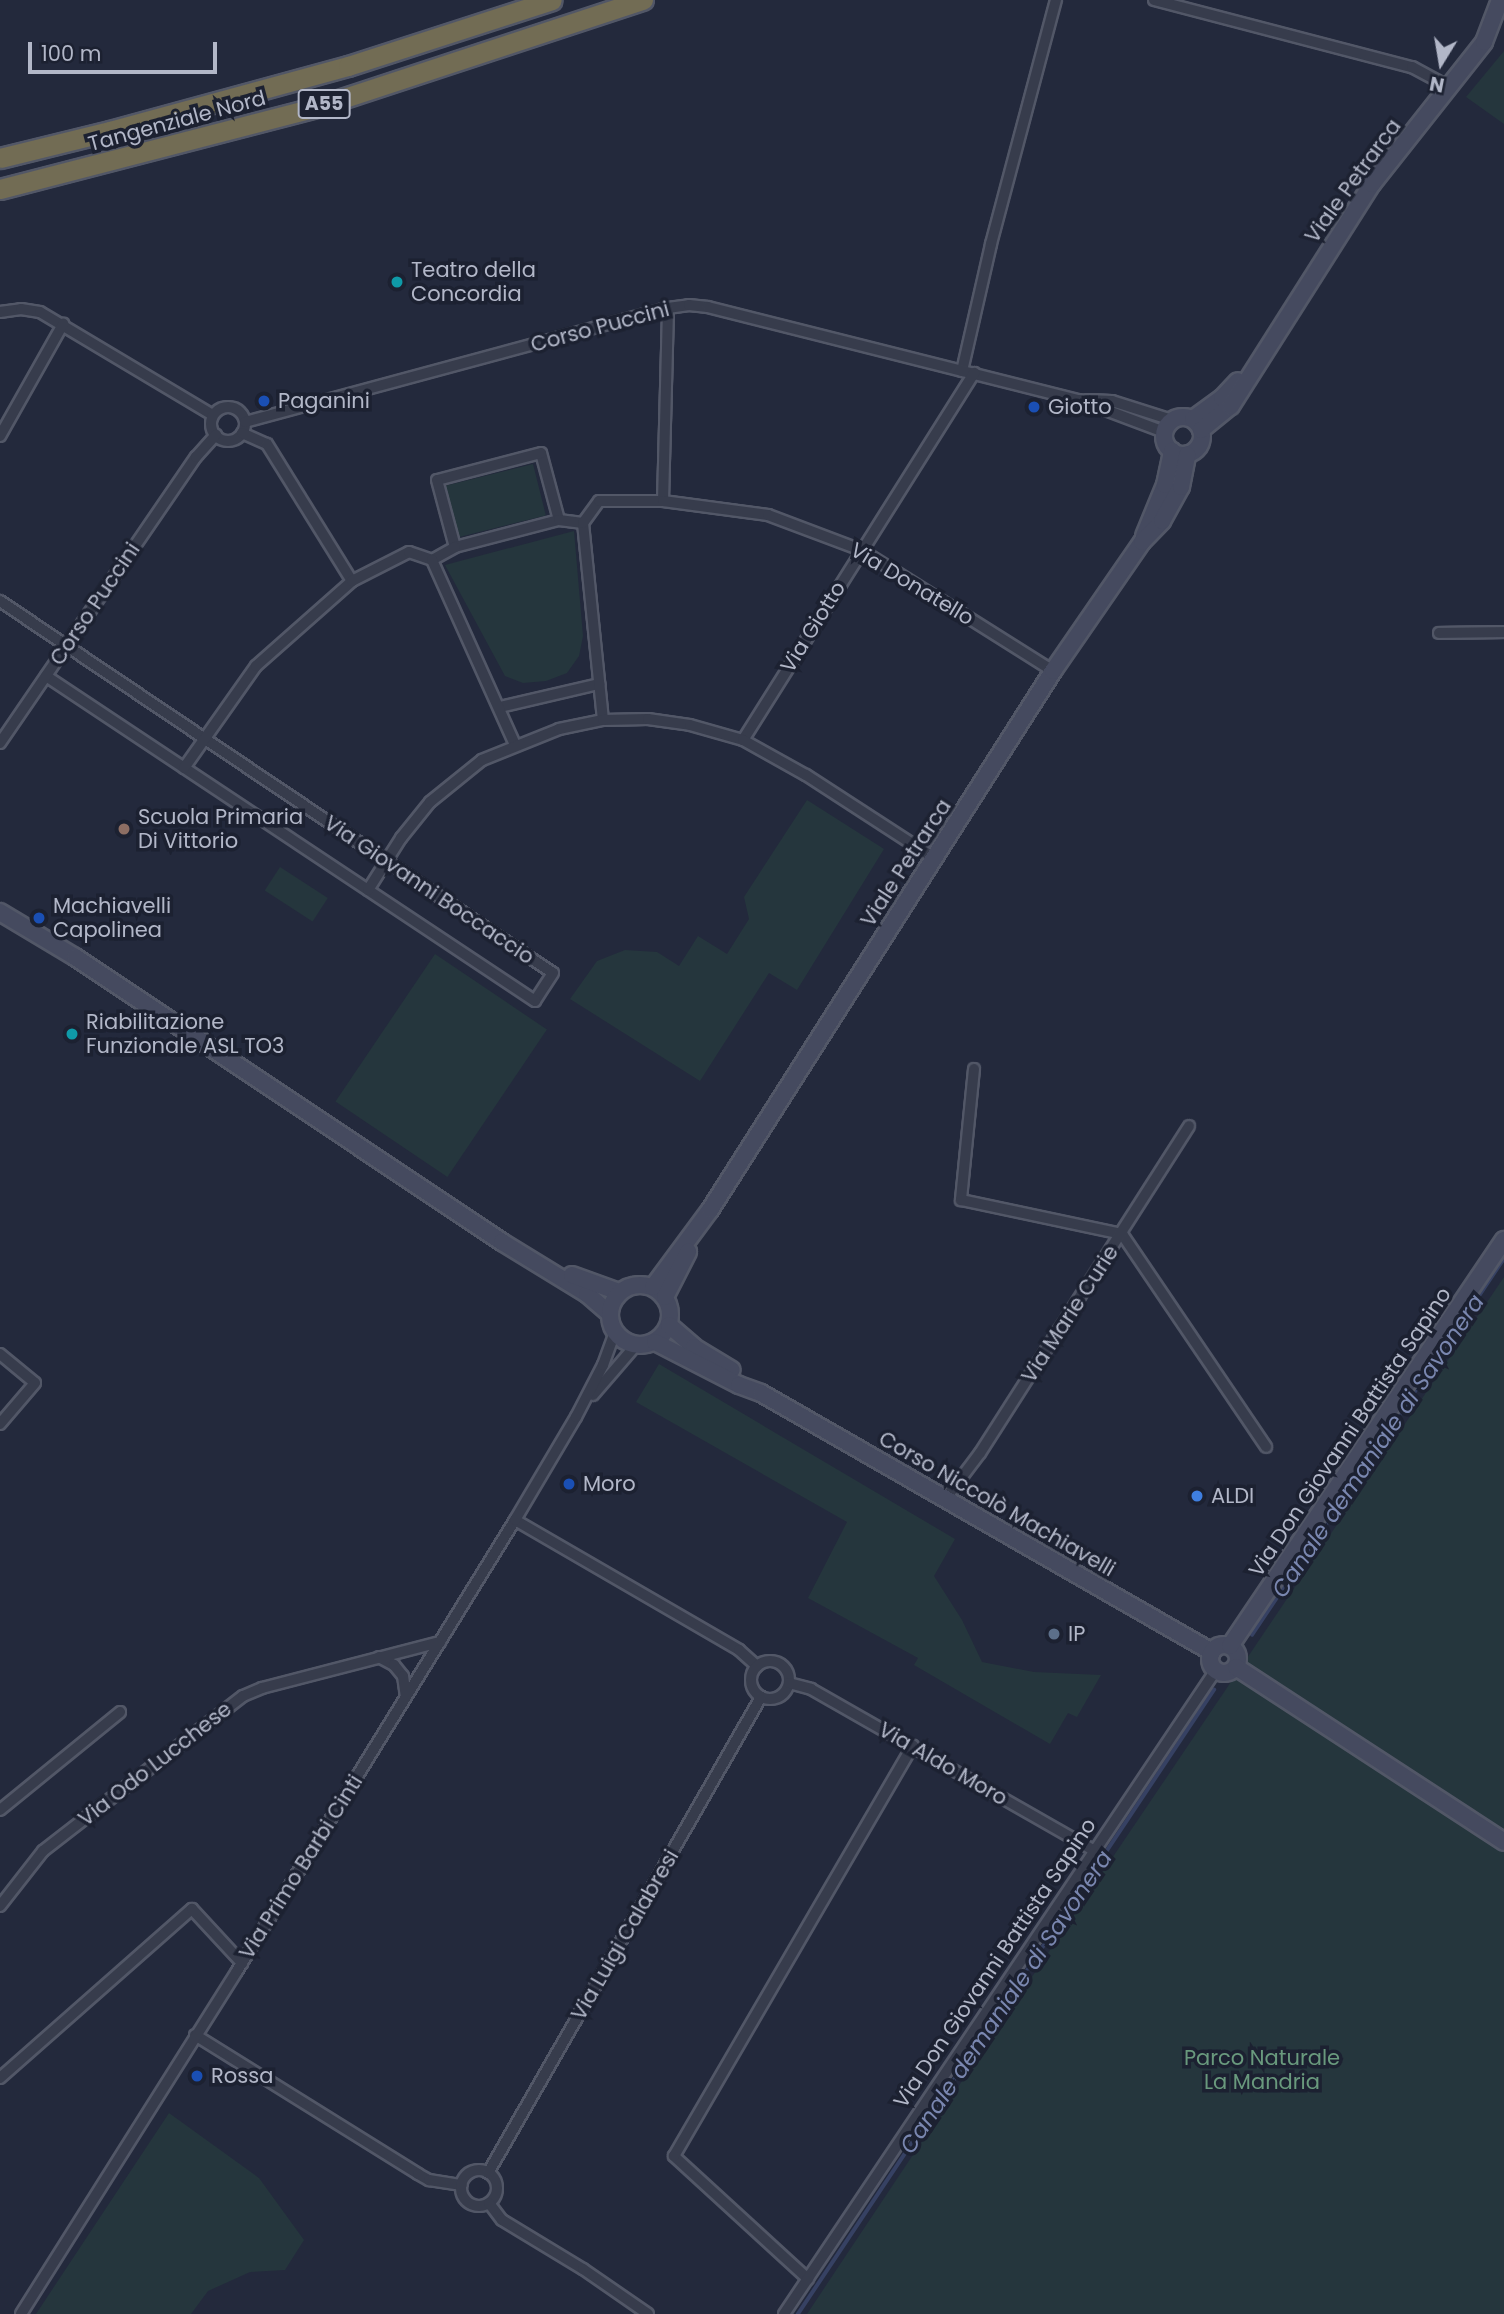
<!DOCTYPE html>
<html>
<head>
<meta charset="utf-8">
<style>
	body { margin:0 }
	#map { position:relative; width:1504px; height:2314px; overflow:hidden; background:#23293c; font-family:Poppins,sans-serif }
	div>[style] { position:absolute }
	.green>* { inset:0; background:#25363d; transform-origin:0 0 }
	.stream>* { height:3.5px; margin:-1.75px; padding:0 1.75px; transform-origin:1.75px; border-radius:1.75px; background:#364163 }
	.roads { filter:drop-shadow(2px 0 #525767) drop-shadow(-2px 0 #525767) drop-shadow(0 2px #525767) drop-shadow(0 -2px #525767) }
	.street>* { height:10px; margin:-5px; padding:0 5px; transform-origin:5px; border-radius:5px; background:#373c4c }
	.street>.ring { margin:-5px; padding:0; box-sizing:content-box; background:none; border:10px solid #373c4c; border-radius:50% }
	.secondary>* { height:16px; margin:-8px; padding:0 8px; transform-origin:8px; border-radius:8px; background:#454a5f }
	.secondary>.ring { margin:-8px; padding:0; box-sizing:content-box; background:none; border:16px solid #454a5f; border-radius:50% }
	.highway>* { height:19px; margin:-9.5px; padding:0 9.5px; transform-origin:9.5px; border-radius:9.5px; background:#726c54 }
	.dots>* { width:19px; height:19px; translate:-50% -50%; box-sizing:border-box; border:4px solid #1c2131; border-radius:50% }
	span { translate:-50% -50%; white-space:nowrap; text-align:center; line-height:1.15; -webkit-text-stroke:7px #1c2131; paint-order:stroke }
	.shield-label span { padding:2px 5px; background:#1c2131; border:2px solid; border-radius:5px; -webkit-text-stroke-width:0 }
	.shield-label { font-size:19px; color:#b2b7c8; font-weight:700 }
	.street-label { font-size:21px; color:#b2b7c8 }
	.poi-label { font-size:21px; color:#b2b7c8 }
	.left { translate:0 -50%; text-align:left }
	.park-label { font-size:21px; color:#69997d }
	.water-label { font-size:23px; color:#7a87b0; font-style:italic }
	.north { position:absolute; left:1406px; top:28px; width:70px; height:70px; -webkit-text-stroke:5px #1c2131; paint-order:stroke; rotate:191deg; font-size:19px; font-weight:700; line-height:28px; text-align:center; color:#b2b7c8 }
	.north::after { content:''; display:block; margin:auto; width:24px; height:32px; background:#b2b7c8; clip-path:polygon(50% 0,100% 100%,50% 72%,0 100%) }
	.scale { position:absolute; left:28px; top:42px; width:189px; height:32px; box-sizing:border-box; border:4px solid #b2b7c8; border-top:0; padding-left:9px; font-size:21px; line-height:24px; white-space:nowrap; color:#b2b7c8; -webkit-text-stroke:5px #1c2131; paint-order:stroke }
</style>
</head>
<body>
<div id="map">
	<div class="green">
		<i style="clip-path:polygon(1504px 51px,1504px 124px,1466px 97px)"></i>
		<i style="left:533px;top:464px;width:53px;height:90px;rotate:76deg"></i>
		<i style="clip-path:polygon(574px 531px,583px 636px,579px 656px,567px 673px,546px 681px,523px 683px,505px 676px,445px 565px)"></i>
		<i style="clip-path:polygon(807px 800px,884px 849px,797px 990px,769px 973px,700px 1081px,570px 999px,597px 961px,625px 950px,657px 952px,679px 966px,698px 936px,727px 954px,749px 919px,744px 897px)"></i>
		<i style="left:280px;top:867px;width:57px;height:28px;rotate:33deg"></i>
		<i style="left:435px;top:954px;width:135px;height:178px;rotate:34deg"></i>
		<i style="clip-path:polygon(1504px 1277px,1504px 2314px,807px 2314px,980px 2054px)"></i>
		<i style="clip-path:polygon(659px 1364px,955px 1539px,934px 1576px,962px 1620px,982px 1662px,1034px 1672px,1101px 1675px,1077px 1717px,1068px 1713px,1050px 1744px,914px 1665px,918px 1658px,808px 1598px,847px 1522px,636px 1402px)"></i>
		<i style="clip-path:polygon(169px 2113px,259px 2178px,304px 2240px,285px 2270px,250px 2272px,208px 2291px,191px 2314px,36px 2314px)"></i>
	</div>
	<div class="stream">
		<i style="left:1252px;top:1635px;width:453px;rotate:-56.2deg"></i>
		<i style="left:798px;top:2314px;width:750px;rotate:-56.31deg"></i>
	</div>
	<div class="roads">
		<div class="street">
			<i style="left:1154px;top:0;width:267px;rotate:14.6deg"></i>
			<i style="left:1412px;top:67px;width:42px;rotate:28.4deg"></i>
			<i style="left:0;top:312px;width:21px;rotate:-8deg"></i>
			<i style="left:21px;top:309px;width:19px;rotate:9deg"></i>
			<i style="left:40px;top:312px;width:201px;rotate:30.8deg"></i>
			<i style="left:962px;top:371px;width:130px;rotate:-77.1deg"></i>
			<i style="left:991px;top:244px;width:253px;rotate:-75.1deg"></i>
			<i style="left:1087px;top:400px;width:25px;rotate:2deg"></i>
			<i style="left:1112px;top:401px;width:63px;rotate:17.6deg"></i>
			<i class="ring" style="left:211px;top:407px;width:24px;height:24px"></i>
			<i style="left:245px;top:422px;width:438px;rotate:-15.1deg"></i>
			<i style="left:668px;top:308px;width:21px;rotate:-8deg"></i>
			<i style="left:689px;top:305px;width:19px;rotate:6deg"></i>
			<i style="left:708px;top:307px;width:382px;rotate:14.1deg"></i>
			<i style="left:1079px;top:400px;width:91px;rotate:20.6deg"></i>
			<i style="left:242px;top:433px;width:27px;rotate:24deg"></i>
			<i style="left:267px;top:444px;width:161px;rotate:58.2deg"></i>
			<i style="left:0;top:436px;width:129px;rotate:-60.6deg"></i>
			<i style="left:663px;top:501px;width:193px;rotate:-88.5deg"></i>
			<i style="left:559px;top:520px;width:69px;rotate:-105deg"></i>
			<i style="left:541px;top:453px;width:107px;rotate:165.4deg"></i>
			<i style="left:437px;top:480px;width:69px;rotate:75deg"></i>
			<i style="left:455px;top:547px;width:107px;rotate:-14.6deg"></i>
			<i style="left:559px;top:520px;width:24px;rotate:7deg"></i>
			<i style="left:432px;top:560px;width:26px;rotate:-29deg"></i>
			<i style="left:0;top:601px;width:666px;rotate:33.93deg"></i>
			<i style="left:553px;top:973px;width:33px;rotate:123deg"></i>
			<i style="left:535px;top:1001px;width:587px;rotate:-146.39deg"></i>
			<i style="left:1439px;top:633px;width:65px;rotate:-0.9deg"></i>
			<i style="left:500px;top:707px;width:102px;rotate:-13.1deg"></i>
			<i style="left:603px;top:720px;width:198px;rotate:-95.8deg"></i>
			<i style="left:583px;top:523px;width:27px;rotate:-54deg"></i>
			<i style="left:599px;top:501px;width:64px"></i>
			<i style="left:663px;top:501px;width:106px;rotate:7.6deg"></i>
			<i style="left:768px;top:515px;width:99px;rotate:20.6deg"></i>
			<i style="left:861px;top:550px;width:227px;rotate:32.2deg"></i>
			<i style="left:743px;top:740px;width:434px;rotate:-57.8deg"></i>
			<i style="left:0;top:743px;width:347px;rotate:-55.6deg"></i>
			<i style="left:196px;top:457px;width:30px;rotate:-48deg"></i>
			<i style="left:184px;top:768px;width:125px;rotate:-54.8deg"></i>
			<i style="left:256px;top:666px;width:128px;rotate:-41.5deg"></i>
			<i style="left:352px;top:581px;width:64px;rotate:-27deg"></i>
			<i style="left:409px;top:552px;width:24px;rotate:19deg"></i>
			<i style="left:432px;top:560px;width:203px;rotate:65.8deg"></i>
			<i style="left:368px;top:890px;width:62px;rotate:-57.6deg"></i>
			<i style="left:401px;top:838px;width:46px;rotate:-51.1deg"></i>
			<i style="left:430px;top:802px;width:67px;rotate:-38.9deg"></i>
			<i style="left:482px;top:760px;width:83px;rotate:-21.9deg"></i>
			<i style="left:559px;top:729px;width:45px;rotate:-11.6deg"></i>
			<i style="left:603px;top:720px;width:45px;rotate:-1.3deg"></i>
			<i style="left:648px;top:719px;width:42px;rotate:8.1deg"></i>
			<i style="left:690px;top:725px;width:55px;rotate:15.8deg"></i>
			<i style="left:743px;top:740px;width:72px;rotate:29.1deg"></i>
			<i style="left:806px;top:775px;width:153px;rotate:33deg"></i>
			<i style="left:974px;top:1069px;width:132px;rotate:95.7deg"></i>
			<i style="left:961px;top:1200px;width:165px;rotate:11.9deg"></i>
			<i style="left:1122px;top:1234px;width:257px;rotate:55.9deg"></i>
			<i style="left:0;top:1354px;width:45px;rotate:39.6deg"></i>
			<i style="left:35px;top:1383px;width:54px;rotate:130.5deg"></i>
			<i style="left:593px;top:1395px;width:66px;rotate:-49.3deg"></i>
			<i style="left:946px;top:1498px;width:56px;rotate:-52.9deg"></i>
			<i style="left:980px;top:1453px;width:388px;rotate:-57.4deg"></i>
			<i style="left:515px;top:1520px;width:259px;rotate:30.1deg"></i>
			<i style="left:739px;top:1650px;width:24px;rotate:42deg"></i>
			<i style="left:379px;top:1657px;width:17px;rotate:28deg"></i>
			<i style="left:394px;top:1665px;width:14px;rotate:51deg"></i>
			<i style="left:403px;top:1676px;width:21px;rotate:82deg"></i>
			<i class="ring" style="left:751px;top:1661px;width:28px;height:28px"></i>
			<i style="left:789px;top:1683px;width:23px;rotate:15deg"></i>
			<i style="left:811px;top:1689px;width:327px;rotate:29.7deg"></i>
			<i style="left:0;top:1810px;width:155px;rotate:-39.2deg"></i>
			<i style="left:0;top:1906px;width:70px;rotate:-52deg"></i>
			<i style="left:43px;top:1851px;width:253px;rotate:-37.8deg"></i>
			<i style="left:243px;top:1696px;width:21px;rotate:-23deg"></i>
			<i style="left:262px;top:1688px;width:184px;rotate:-14.5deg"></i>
			<i style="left:195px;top:2035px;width:263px;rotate:31.9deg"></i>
			<i style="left:418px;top:2174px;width:13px;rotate:29deg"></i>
			<i style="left:429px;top:2180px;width:33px;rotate:9deg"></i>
			<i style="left:0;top:2078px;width:256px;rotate:-41.4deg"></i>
			<i style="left:192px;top:1909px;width:74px;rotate:47.2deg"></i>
			<i class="ring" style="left:461px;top:2170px;width:26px;height:26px"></i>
			<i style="left:488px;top:2173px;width:549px;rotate:-60.16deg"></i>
			<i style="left:489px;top:2203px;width:21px;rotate:53deg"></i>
			<i style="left:502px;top:2220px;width:95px;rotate:31.2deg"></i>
			<i style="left:583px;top:2269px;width:79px;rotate:34.7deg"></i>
			<i style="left:808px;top:2279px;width:182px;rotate:-137.5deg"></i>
			<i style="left:674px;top:2156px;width:475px;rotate:-59.8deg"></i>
			<i style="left:21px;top:2314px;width:405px;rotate:-57.8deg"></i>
			<i style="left:237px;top:1971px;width:530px;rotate:-58.35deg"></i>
			<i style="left:515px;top:1520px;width:120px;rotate:-59.4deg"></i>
			<i style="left:576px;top:1417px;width:59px;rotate:-62.6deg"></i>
			<i style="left:603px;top:1365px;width:35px;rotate:-70deg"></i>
			<i style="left:784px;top:2314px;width:775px;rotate:-56.15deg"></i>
		</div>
		<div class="secondary">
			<i class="ring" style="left:1164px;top:417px;width:22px;height:22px"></i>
			<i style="left:1193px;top:419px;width:36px;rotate:-36deg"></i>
			<i style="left:1222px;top:398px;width:23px;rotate:-47deg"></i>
			<i style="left:1201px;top:430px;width:38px;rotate:-39deg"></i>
			<i style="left:1231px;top:406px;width:263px;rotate:-57.6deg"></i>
			<i style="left:1372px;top:184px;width:181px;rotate:-51.7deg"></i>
			<i style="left:1484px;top:42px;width:45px;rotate:-69.1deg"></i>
			<i style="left:1144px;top:536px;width:55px;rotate:-67.6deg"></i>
			<i style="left:1165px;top:485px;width:35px;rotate:-78deg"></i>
			<i style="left:0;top:912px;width:87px;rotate:31deg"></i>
			<i style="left:75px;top:957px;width:513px;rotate:33.72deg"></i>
			<i style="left:502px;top:1242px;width:100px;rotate:31.5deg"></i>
			<i style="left:587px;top:1294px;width:29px;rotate:41deg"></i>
			<i style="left:572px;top:1275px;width:50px;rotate:19.9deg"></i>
			<i class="ring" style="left:610px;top:1285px;width:44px;height:44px"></i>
			<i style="left:653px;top:1287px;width:96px;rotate:-53.5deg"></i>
			<i style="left:710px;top:1210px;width:639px;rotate:-57.53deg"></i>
			<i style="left:1053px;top:671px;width:157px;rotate:-55.4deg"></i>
			<i style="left:1142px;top:542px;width:29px;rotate:-46deg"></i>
			<i style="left:1162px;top:521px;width:39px;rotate:-61deg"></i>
			<i style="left:1181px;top:487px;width:33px;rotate:-79deg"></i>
			<i style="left:665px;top:1297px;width:51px;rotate:-62.9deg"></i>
			<i style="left:669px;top:1325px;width:33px;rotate:41deg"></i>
			<i style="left:694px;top:1347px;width:44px;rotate:31.2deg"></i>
			<i style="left:655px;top:1342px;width:94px;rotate:27.1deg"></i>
			<i style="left:739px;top:1385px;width:23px;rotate:20deg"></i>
			<i style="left:761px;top:1393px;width:520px;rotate:29.87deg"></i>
			<i class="ring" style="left:1210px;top:1645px;width:12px;height:12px"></i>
			<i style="left:1230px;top:1646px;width:490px;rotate:-56deg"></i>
			<i style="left:1236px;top:1667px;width:320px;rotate:33.1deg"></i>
		</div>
		<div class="highway">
			<i style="left:0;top:158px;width:113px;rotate:-13.8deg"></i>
			<i style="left:110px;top:131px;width:247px;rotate:-15.3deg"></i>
			<i style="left:348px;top:66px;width:214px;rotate:-17.9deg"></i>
			<i style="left:0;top:189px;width:331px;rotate:-14.5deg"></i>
			<i style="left:320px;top:106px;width:340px;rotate:-18.2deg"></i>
		</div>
	</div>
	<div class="dots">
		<i style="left:397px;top:282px;background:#0f9aa8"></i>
		<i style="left:264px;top:401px;background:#1a4fb4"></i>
		<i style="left:1034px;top:407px;background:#1a4fb4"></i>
		<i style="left:124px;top:829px;background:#8d6e63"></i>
		<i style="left:39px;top:918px;background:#1a4fb4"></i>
		<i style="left:72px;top:1034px;background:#0f9aa8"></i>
		<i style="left:569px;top:1484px;background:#1a4fb4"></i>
		<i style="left:1197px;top:1496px;background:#3f7fe0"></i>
		<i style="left:1054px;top:1634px;background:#5c6f8a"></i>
		<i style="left:197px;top:2076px;background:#1a4fb4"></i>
	</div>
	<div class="shield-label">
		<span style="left:324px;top:104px">A55</span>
	</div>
	<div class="street-label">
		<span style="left:177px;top:121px;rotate:-15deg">Tangenziale Nord</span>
		<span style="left:1353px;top:181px;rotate:-54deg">Viale Petrarca</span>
		<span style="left:600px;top:327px;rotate:-15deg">Corso Puccini</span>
		<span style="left:912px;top:584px;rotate:31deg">Via Donatello</span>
		<span style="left:95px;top:604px;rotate:-56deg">Corso Puccini</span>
		<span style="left:813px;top:627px;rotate:-58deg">Via Giotto</span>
		<span style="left:906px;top:863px;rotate:-57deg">Viale Petrarca</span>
		<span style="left:429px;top:890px;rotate:34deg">Via Giovanni Boccaccio</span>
		<span style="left:1070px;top:1314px;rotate:-57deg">Via Marie Curie</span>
		<span style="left:1350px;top:1432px;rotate:-56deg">Via Don Giovanni Battista Sapino</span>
		<span style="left:997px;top:1504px;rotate:30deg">Corso Niccolò Machiavelli</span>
		<span style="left:155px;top:1764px;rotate:-38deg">Via Odo Lucchese</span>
		<span style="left:943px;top:1764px;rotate:30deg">Via Aldo Moro</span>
		<span style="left:301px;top:1867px;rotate:-58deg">Via Primo Barbi Cinti</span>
		<span style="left:625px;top:1935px;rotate:-60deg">Via Luigi Calabresi</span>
		<span style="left:995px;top:1963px;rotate:-56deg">Via Don Giovanni Battista Sapino</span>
	</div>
	<div class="poi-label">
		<span class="left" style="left:411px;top:282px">Teatro della<br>Concordia</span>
		<span class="left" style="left:278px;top:401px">Paganini</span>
		<span class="left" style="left:1048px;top:407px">Giotto</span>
		<span class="left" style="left:138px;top:829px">Scuola Primaria<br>Di Vittorio</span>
		<span class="left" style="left:53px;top:918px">Machiavelli<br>Capolinea</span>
		<span class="left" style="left:86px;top:1034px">Riabilitazione<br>Funzionale ASL TO3</span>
		<span class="left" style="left:583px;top:1484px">Moro</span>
		<span class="left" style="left:1211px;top:1496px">ALDI</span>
		<span class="left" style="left:1068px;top:1634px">IP</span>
		<span class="left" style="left:211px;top:2076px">Rossa</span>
	</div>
	<div class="park-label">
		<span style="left:1262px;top:2070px">Parco Naturale<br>La Mandria</span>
	</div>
	<div class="water-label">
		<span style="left:1378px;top:1446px;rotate:-56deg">Canale demaniale di Savonera</span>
		<span style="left:1006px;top:2002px;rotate:-56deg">Canale demaniale di Savonera</span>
	</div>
	<div class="north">N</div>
	<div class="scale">100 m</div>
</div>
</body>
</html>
